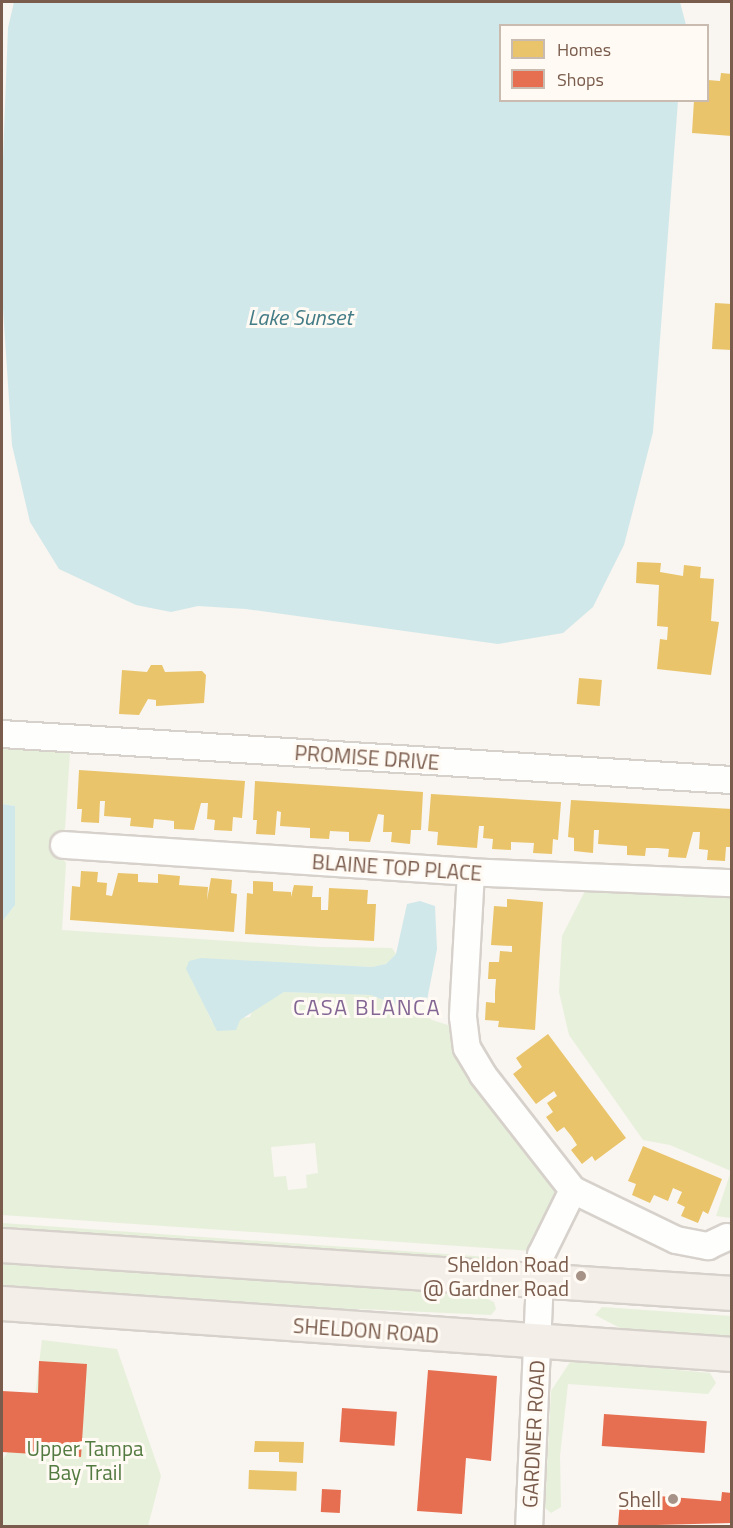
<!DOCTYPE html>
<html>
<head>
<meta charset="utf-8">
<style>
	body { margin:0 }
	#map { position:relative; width:733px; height:1528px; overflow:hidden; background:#f9f5f0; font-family:"Titillium Web",sans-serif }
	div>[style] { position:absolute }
	.green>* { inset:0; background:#e7f0db; transform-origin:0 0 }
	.water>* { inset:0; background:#d0e8ea }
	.homes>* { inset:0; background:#e9c46a; transform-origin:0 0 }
	.shops>* { inset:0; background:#e76f51; transform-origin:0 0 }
	.roads { filter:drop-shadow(2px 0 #d7d1cb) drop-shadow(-2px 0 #d7d1cb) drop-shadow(0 2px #d7d1cb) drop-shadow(0 -2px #d7d1cb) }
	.minor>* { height:26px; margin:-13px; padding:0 13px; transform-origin:13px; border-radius:13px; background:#fefefd }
	.major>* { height:33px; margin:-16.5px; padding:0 16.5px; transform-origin:16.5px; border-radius:16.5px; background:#f3eee8 }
	.dots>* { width:16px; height:16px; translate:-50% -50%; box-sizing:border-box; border:3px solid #fffaf3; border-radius:50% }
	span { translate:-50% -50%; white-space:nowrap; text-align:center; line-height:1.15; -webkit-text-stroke:6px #fffaf3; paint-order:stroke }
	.street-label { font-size:21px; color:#7a5c4d }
	.poi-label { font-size:21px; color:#7a5c4d }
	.right { translate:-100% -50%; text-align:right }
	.park-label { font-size:21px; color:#537a41 }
	.water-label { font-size:22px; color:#437c86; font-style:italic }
	.neighbourhood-label { font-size:22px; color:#846695; letter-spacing:1.5px }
	.frame { position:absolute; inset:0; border:3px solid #7a5c4d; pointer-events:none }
	.legend { position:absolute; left:499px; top:24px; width:210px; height:78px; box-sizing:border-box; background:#fffaf3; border:2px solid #cabbb1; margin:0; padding:8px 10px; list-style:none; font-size:18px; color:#7a5c4d }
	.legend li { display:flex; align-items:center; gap:12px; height:30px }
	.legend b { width:30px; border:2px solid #cabbb1 }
</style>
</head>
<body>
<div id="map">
	<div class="green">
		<i style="clip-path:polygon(evenodd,2px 746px,70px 752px,65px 829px,55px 835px,54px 846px,66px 863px,62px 930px,321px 947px,392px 948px,396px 954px,387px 964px,373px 967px,275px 963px,190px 973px,212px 1022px,250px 1017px,252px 1011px,284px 992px,329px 993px,371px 995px,396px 1005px,413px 1006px,432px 1020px,451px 1026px,461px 1067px,561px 1191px,532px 1251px,2px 1215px,2px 922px,15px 905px,15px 806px,2px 804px,2px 746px,315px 1143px,318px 1173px,306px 1175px,307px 1188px,288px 1190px,286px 1176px,274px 1177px,271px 1147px,315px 1143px)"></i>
		<i style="clip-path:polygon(585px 891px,731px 898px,731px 1218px,716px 1216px,731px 1171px,670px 1145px,643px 1140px,569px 1035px,559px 992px,562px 936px)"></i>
		<i style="left:2px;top:1223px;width:517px;height:11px;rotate:4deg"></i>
		<i style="clip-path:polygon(2px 1256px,449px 1287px,483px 1297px,494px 1302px,496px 1309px,491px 1315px,360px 1309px,324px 1312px,2px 1291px)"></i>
		<i style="clip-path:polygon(602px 1307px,731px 1316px,731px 1342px,624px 1330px,595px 1315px)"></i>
		<i style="clip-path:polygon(42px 1340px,117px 1349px,161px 1476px,148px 1526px,2px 1526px,2px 1460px,32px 1420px)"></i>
		<i style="clip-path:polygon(584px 1357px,602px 1357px,626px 1365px,710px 1373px,716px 1383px,708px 1394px,568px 1384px,560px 1456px,561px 1507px,551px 1513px,545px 1508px,551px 1391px,570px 1362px)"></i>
	</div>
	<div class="water">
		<i style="clip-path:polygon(14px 2px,680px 2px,686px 25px,500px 26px,500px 100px,678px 101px,653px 432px,624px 545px,593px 607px,563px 633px,498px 644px,246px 609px,198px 606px,171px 612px,136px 605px,59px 569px,30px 522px,12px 445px,2px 293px,2px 184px,8px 28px)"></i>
		<i style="clip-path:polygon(2px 804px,15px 806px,15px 905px,2px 922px)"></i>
		<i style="clip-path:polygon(420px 901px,435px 906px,437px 949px,427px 1000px,413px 1006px,396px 1005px,371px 995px,284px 992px,240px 1020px,236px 1030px,217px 1031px,186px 969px,189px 961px,201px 958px,372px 967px,386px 964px,396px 954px,407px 904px)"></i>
	</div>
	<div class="homes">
		<i style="clip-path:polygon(721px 73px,732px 74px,732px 136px,692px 133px,694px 100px,708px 100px,708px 80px,720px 81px)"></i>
		<i style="clip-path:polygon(715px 303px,732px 304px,732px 350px,712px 349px)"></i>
		<i style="clip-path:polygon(637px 562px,661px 563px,660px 572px,683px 576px,684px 565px,701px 567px,700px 578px,714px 579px,711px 621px,719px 622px,711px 675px,657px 669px,660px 639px,667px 640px,668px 627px,657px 626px,659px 585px,636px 583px)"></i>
		<i style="clip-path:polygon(151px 665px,162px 665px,165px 672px,202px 671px,206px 675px,204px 703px,156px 706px,156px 700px,148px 699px,139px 715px,119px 714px,122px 670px,147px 672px)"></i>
		<i style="left:579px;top:678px;width:23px;height:26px;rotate:5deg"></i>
		<i style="clip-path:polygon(79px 770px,245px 781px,242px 818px,233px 817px,232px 831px,214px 830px,215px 820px,207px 819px,208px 803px,201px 803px,194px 830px,174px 829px,174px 821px,165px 820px,154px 819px,153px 828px,130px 826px,131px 818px,104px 816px,105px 801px,100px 801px,99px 823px,81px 822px,82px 809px,77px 809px)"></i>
		<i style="clip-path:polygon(255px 781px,423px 792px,421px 830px,411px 830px,410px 844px,391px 842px,392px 832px,383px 832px,384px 815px,378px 814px,370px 842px,349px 841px,349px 832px,330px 831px,329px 839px,310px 838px,310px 828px,280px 826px,281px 812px,277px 811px,275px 835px,256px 834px,257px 820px,253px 820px)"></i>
		<i style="clip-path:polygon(431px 794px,561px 802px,558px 840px,553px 839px,552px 854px,533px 853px,534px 843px,511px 842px,511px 850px,492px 849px,493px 839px,483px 838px,484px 826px,479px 826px,477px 848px,437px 845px,438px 832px,428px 831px)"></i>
		<i style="clip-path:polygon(571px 800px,732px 809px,732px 847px,726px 847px,725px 861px,707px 860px,708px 850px,699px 849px,700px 832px,693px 832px,686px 858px,668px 857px,669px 849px,657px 848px,646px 848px,645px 856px,627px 855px,627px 846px,598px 844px,599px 830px,594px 830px,593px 853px,574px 851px,574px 838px,568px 837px)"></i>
		<i style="clip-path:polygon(81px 871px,98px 872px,97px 882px,107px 883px,106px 895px,112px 896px,118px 873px,138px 874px,138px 882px,158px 883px,158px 874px,180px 876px,179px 885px,208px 887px,207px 900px,211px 878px,232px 880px,231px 893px,237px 894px,234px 932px,70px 920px,72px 886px,80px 887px)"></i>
		<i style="clip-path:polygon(253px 881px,273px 882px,273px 891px,291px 892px,291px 897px,294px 885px,313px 886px,312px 897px,321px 897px,321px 910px,328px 910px,329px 888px,368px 890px,367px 904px,376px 904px,374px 941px,245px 934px,247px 893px,253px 894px)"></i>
		<i style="clip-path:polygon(507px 899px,543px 902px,535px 1030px,498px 1027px,499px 1021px,485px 1020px,486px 1002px,495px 1003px,495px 992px,496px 979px,488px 979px,489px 962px,499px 962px,500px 951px,512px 952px,512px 946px,491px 945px,494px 906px,507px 907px)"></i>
		<i style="clip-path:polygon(548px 1034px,626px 1138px,595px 1161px,592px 1156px,582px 1164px,571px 1150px,577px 1145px,572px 1137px,564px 1127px,557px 1132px,546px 1117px,553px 1112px,547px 1103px,557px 1096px,554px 1091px,536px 1104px,513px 1074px,522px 1067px,516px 1058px)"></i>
		<i style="clip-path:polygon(643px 1146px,722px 1179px,708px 1214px,703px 1211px,698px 1223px,681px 1216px,685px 1207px,677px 1203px,682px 1192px,673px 1188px,668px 1201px,654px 1195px,650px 1203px,632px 1195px,636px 1184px,628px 1181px)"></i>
		<i style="clip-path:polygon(255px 1441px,304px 1442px,303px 1463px,279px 1462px,279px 1452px,254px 1452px)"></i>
		<i style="left:249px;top:1470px;width:48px;height:19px;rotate:2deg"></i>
	</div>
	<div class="shops">
		<i style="clip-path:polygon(39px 1361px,87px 1364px,81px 1457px,2px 1452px,2px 1391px,38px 1393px)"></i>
		<i style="clip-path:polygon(428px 1370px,497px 1376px,491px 1461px,466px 1458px,462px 1514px,417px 1511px)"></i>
		<i style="left:342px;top:1408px;width:55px;height:34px;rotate:4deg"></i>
		<i style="left:604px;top:1414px;width:103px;height:32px;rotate:4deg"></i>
		<i style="left:322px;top:1489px;width:19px;height:23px;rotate:3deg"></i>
		<i style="clip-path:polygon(722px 1492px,732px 1493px,732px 1523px,618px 1526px,620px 1501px,645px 1503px,646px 1495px,721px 1501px)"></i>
	</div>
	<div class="roads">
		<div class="minor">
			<i style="left:2px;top:734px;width:731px;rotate:3.61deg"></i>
			<i style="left:64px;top:845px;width:403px;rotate:3.8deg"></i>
			<i style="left:466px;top:872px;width:266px;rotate:2.4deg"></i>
			<i style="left:471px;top:872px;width:145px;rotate:93.2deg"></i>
			<i style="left:463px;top:1017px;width:31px;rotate:83deg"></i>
			<i style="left:467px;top:1048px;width:31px;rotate:59deg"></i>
			<i style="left:483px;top:1075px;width:146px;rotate:52deg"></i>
			<i style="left:573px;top:1190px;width:72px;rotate:116.2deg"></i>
			<i style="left:541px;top:1255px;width:271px;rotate:92.5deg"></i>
			<i style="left:573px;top:1190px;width:114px;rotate:25.9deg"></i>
			<i style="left:676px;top:1240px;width:33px;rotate:11deg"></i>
			<i style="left:708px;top:1246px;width:21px;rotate:-25deg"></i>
		</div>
		<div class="major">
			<i style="left:2px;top:1245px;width:732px;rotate:3.76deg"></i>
			<i style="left:2px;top:1303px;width:732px;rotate:4deg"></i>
		</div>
	</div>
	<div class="dots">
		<i style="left:581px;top:1276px;background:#a69286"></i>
		<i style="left:673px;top:1499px;background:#a69286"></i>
	</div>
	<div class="street-label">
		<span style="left:367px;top:757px;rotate:4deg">PROMISE DRIVE</span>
		<span style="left:397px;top:867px;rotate:4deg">BLAINE TOP PLACE</span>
		<span style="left:366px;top:1330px;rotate:4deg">SHELDON ROAD</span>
		<span style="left:533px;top:1434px;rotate:-87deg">GARDNER ROAD</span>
	</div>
	<div class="poi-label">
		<span class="right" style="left:569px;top:1276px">Sheldon Road<br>@ Gardner Road</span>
		<span class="right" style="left:661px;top:1499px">Shell</span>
	</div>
	<div class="park-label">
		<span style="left:85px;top:1460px">Upper Tampa<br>Bay Trail</span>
	</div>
	<div class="water-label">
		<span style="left:300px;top:318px">Lake Sunset</span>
	</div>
	<div class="neighbourhood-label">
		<span style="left:367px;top:1008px">CASA BLANCA</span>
	</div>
	<div class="frame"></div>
	<ul class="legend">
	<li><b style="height:16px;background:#e9c46a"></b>Homes</li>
	<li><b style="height:16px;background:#e76f51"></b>Shops</li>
	</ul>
</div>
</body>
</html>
